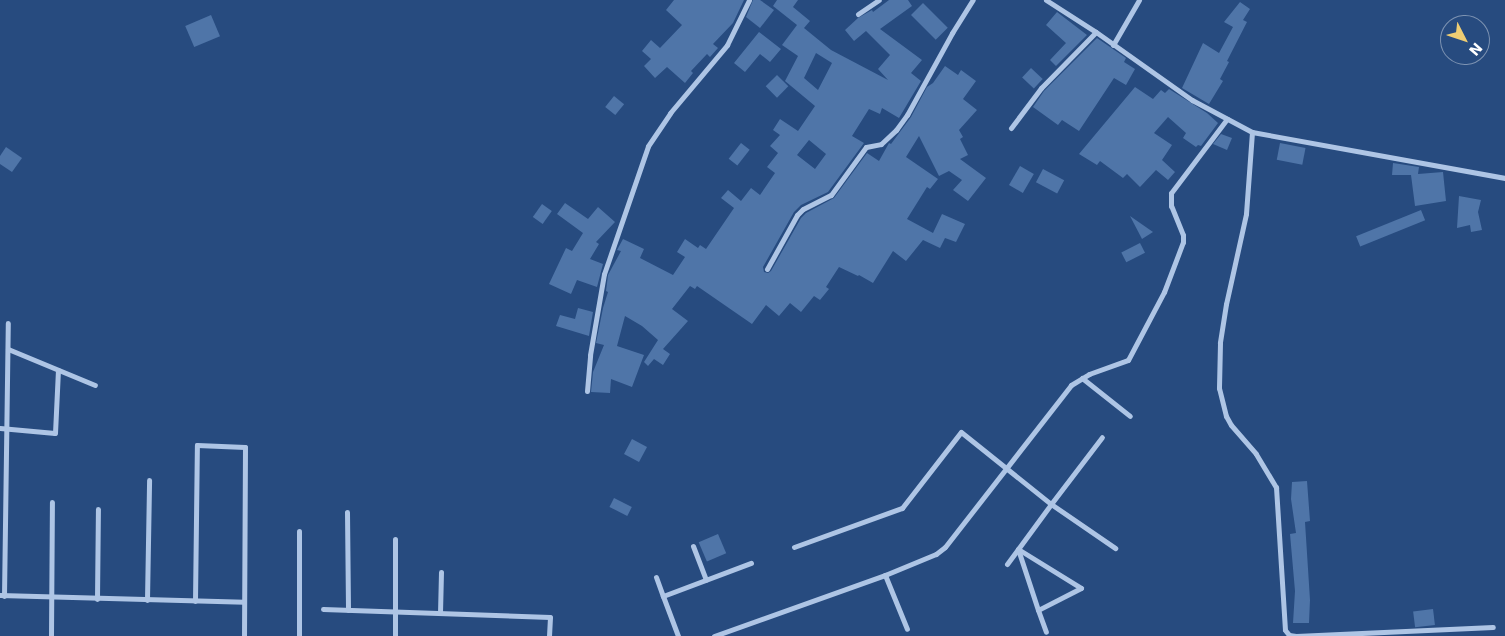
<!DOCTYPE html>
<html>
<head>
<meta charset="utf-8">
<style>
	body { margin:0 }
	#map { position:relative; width:1505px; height:636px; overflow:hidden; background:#274b7f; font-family:"DejaVu Sans",sans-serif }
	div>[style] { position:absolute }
	.building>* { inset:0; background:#4f75a8; transform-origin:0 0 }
	.street>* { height:5px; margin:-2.5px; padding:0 2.5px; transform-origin:2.5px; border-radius:2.5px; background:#aec5e5 }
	span { translate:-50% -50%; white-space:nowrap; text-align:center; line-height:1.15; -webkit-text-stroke:4px #274b7f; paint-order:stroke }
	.north { position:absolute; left:1440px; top:15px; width:50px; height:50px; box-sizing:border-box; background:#274b7f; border:1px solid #7d93b2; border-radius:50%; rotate:131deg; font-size:14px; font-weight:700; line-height:20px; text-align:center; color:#fff }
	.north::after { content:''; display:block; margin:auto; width:18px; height:22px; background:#eecd73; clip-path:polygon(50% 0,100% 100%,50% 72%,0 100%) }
</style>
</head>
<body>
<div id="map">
	<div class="building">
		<i style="clip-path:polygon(674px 0,744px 0,733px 23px,713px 44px,718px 48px,710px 57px,707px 54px,691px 71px,693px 73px,685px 83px,667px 67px,655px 78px,644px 66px,651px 59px,642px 51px,651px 40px,660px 48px,682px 25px,666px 10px)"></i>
		<i style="clip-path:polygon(753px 0,760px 0,774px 10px,760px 28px,746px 17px)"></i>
		<i style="clip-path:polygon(evenodd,777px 0,798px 0,793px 7px,810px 21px,804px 28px,831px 50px,888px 80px,878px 69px,890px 55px,866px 31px,854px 41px,845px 30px,858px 18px,872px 10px,873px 12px,889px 0,908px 0,912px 6px,880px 29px,922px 60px,911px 73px,921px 81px,899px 118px,882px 108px,880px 114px,869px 109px,852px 136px,864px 143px,828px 192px,801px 205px,794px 212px,763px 267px,764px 272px,768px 273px,771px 271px,801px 218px,806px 213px,834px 198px,867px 153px,879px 161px,889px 143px,891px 144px,911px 117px,927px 87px,933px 83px,945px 66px,958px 75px,961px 70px,976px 81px,963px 99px,977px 110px,959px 130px,963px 137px,960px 139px,968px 155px,960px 159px,986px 178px,968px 201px,953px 190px,962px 180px,949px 171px,939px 176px,919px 136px,906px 157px,938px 179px,930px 189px,927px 187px,907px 219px,933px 233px,942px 214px,965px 224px,956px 242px,945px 238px,940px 248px,923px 240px,906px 261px,893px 251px,873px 283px,859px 275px,858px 276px,839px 267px,826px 287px,829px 289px,820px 300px,814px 296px,801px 312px,790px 303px,779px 316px,766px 305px,752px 324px,697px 286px,695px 289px,690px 286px,672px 309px,688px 321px,663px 349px,670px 354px,663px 365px,654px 359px,648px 366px,644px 362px,658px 340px,642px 326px,625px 316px,617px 346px,644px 355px,632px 387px,611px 379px,610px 393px,591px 392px,593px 372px,604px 345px,596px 343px,603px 308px,608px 292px,606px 291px,608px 275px,621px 251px,617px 250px,623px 239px,644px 249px,640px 258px,673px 275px,685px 257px,677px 252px,685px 239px,698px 248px,700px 245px,706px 249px,734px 208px,721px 198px,728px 190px,741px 201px,751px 188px,760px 195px,775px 173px,767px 167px,778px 153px,770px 146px,780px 135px,773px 130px,780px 119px,798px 131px,815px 106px,785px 81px,798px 56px,782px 45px,797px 25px,773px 6px,777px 0,816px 53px,832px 63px,818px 90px,804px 78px,816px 53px,777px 0,809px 140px,826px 154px,815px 169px,797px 155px,809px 140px)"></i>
		<i style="clip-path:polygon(1240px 2px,1250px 9px,1243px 20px,1247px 22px,1227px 61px,1229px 62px,1220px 79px,1223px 81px,1209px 104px,1182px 88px,1203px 43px,1219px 53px,1233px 27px,1224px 22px)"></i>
		<i style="left:923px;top:3px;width:35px;height:17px;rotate:45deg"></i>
		<i style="clip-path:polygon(1057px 12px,1087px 35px,1056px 66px,1050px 60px,1066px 43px,1046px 25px)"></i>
		<i style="left:211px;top:15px;width:23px;height:28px;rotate:67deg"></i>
		<i style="clip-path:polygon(759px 32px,781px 49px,770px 62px,760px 54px,745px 72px,734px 63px)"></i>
		<i style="clip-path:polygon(1097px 38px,1126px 58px,1124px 62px,1135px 69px,1126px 85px,1114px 78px,1079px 131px,1062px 120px,1058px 125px,1033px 107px,1044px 91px)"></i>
		<i style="left:1031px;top:68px;width:16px;height:13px;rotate:43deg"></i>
		<i style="left:777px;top:75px;width:16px;height:16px;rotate:45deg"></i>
		<i style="clip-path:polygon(1135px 87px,1153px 99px,1161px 90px,1165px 93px,1169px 89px,1207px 113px,1218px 123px,1201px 146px,1198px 145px,1196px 147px,1183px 138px,1186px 133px,1168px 117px,1154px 133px,1172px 145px,1162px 160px,1175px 172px,1168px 180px,1156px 170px,1140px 187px,1127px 174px,1123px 178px,1100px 161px,1097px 165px,1079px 154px)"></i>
		<i style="left:614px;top:96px;width:13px;height:14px;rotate:39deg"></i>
		<i style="clip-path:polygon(1221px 134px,1232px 138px,1227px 150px,1213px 144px)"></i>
		<i style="left:741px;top:143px;width:11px;height:20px;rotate:38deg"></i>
		<i style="left:1280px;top:143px;width:26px;height:17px;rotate:11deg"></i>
		<i style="clip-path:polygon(6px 147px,22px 158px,12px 172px,0 164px,0 156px)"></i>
		<i style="clip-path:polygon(1393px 163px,1419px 167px,1418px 174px,1443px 172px,1446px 201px,1415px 206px,1411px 175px,1392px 175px)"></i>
		<i style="left:1020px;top:166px;width:16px;height:22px;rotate:30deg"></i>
		<i style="left:1043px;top:169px;width:24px;height:15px;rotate:28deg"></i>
		<i style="clip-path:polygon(1459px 196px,1481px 200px,1478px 212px,1482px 230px,1471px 232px,1470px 225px,1457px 228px)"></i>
		<i style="clip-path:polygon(565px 203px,588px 219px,598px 207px,615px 222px,596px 242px,599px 244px,590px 259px,603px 264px,597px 287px,577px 280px,571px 294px,549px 284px,566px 248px,572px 251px,583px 233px,557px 214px)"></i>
		<i style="left:542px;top:204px;width:12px;height:16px;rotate:35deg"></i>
		<i style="left:1421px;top:210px;width:11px;height:70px;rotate:68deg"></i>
		<i style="clip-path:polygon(1130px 216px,1153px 232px,1142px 239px)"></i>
		<i style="left:1140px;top:243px;width:11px;height:21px;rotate:63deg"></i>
		<i style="clip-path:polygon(578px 308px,593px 312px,589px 336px,556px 326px,560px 315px,575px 319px)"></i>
		<i style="left:632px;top:439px;width:17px;height:17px;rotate:28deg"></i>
		<i style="clip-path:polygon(1307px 481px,1310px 521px,1305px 522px,1310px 600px,1309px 623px,1293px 623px,1295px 591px,1290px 534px,1296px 533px,1291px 499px,1292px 482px)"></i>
		<i style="left:614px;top:498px;width:20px;height:10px;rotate:27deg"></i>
		<i style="left:718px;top:534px;width:21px;height:21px;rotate:67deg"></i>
		<i style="left:1433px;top:609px;width:16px;height:20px;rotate:83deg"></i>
	</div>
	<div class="street">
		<i style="left:1046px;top:0;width:59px;rotate:32.6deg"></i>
		<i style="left:1096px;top:32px;width:118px;rotate:35.3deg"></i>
		<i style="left:1192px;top:100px;width:68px;rotate:28.1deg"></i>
		<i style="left:1252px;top:132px;width:257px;rotate:10.3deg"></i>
		<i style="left:858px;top:14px;width:25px;rotate:-34deg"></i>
		<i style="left:1113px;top:45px;width:52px;rotate:-60deg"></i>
		<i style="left:1011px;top:128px;width:50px;rotate:-53.1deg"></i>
		<i style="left:1041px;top:88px;width:78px;rotate:-45.5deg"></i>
		<i style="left:1252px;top:132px;width:82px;rotate:94.2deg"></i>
		<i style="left:1246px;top:214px;width:92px;rotate:102.5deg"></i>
		<i style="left:1226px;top:304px;width:39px;rotate:99deg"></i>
		<i style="left:1220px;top:343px;width:45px;rotate:91.3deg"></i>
		<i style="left:1219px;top:388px;width:29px;rotate:76deg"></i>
		<i style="left:1226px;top:416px;width:10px;rotate:61deg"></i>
		<i style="left:1231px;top:425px;width:38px;rotate:49deg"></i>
		<i style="left:1256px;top:454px;width:39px;rotate:59deg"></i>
		<i style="left:1276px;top:487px;width:143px;rotate:86.4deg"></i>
		<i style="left:1285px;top:630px;width:6px;rotate:51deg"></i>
		<i style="left:1289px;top:635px;width:7px;rotate:8deg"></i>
		<i style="left:1296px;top:636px;width:197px;rotate:-2.6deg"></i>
		<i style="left:767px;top:269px;width:62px;rotate:-60.9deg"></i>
		<i style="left:797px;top:215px;width:8px;rotate:-45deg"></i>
		<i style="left:803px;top:209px;width:31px;rotate:-27deg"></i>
		<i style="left:831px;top:195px;width:59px;rotate:-53.9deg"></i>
		<i style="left:866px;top:147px;width:15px;rotate:-11deg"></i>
		<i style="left:881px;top:144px;width:21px;rotate:-43deg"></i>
		<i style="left:896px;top:130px;width:19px;rotate:-54deg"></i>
		<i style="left:907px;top:115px;width:94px;rotate:-61.2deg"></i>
		<i style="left:952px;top:33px;width:39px;rotate:-58deg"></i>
		<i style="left:8px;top:349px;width:94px;rotate:22.5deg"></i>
		<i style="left:1082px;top:378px;width:61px;rotate:38.4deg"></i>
		<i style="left:587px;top:391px;width:36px;rotate:-85deg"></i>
		<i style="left:590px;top:355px;width:82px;rotate:-80.2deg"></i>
		<i style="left:604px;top:274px;width:135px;rotate:-71deg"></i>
		<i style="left:648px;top:146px;width:40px;rotate:-56deg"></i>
		<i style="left:670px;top:113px;width:89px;rotate:-50deg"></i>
		<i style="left:727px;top:45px;width:50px;rotate:-63.9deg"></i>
		<i style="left:0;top:428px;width:55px;rotate:5.2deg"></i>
		<i style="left:55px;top:433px;width:63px;rotate:-87.3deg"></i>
		<i style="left:347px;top:512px;width:98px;rotate:89.4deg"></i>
		<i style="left:395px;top:539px;width:97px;rotate:90deg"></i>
		<i style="left:693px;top:546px;width:36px;rotate:69deg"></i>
		<i style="left:794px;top:547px;width:115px;rotate:-19.9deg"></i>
		<i style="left:902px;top:508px;width:96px;rotate:-52.2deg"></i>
		<i style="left:961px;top:432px;width:115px;rotate:38.7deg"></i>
		<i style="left:1051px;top:504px;width:84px;rotate:-52.7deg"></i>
		<i style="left:1018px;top:549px;width:74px;rotate:31.8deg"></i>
		<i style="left:1081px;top:588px;width:48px;rotate:152.9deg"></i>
		<i style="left:1038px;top:610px;width:64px;rotate:-108.2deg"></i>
		<i style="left:1007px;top:564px;width:74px;rotate:-53.7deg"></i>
		<i style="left:1051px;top:504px;width:78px;rotate:34.5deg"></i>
		<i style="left:885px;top:575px;width:58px;rotate:67.8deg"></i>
		<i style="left:656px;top:577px;width:20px;rotate:70deg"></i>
		<i style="left:0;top:595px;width:244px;rotate:1.6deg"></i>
		<i style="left:4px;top:596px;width:273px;rotate:-89.2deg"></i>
		<i style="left:97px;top:599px;width:90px;rotate:-89.4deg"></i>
		<i style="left:147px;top:600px;width:120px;rotate:-89deg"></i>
		<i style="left:195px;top:601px;width:156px;rotate:-89.3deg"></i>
		<i style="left:197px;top:445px;width:48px;rotate:2.4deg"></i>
		<i style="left:245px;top:447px;width:189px;rotate:90.3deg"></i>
		<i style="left:323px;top:609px;width:227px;rotate:2deg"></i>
		<i style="left:550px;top:617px;width:19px;rotate:93deg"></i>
		<i style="left:1038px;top:610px;width:23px;rotate:70deg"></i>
		<i style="left:440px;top:613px;width:41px;rotate:-88.6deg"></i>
		<i style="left:51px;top:636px;width:134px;rotate:-89.6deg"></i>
		<i style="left:299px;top:636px;width:105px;rotate:-90deg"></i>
		<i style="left:678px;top:636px;width:43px;rotate:-110.6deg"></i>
		<i style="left:663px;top:596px;width:94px;rotate:-20.6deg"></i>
		<i style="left:714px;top:636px;width:182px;rotate:-19.6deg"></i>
		<i style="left:885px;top:575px;width:55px;rotate:-22.4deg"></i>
		<i style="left:936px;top:554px;width:11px;rotate:-38deg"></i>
		<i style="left:945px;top:547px;width:205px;rotate:-52.1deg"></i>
		<i style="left:1071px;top:385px;width:21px;rotate:-31deg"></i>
		<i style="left:1089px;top:374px;width:41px;rotate:-19.7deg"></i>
		<i style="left:1128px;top:360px;width:77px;rotate:-62.1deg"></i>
		<i style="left:1164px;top:292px;width:53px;rotate:-69.2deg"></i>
		<i style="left:1183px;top:242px;width:7px;rotate:-90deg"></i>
		<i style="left:1183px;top:235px;width:31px;rotate:-112deg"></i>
		<i style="left:1171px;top:206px;width:13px;rotate:-90deg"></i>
		<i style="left:1171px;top:193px;width:93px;rotate:-52.9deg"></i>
	</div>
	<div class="north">N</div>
</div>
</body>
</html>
